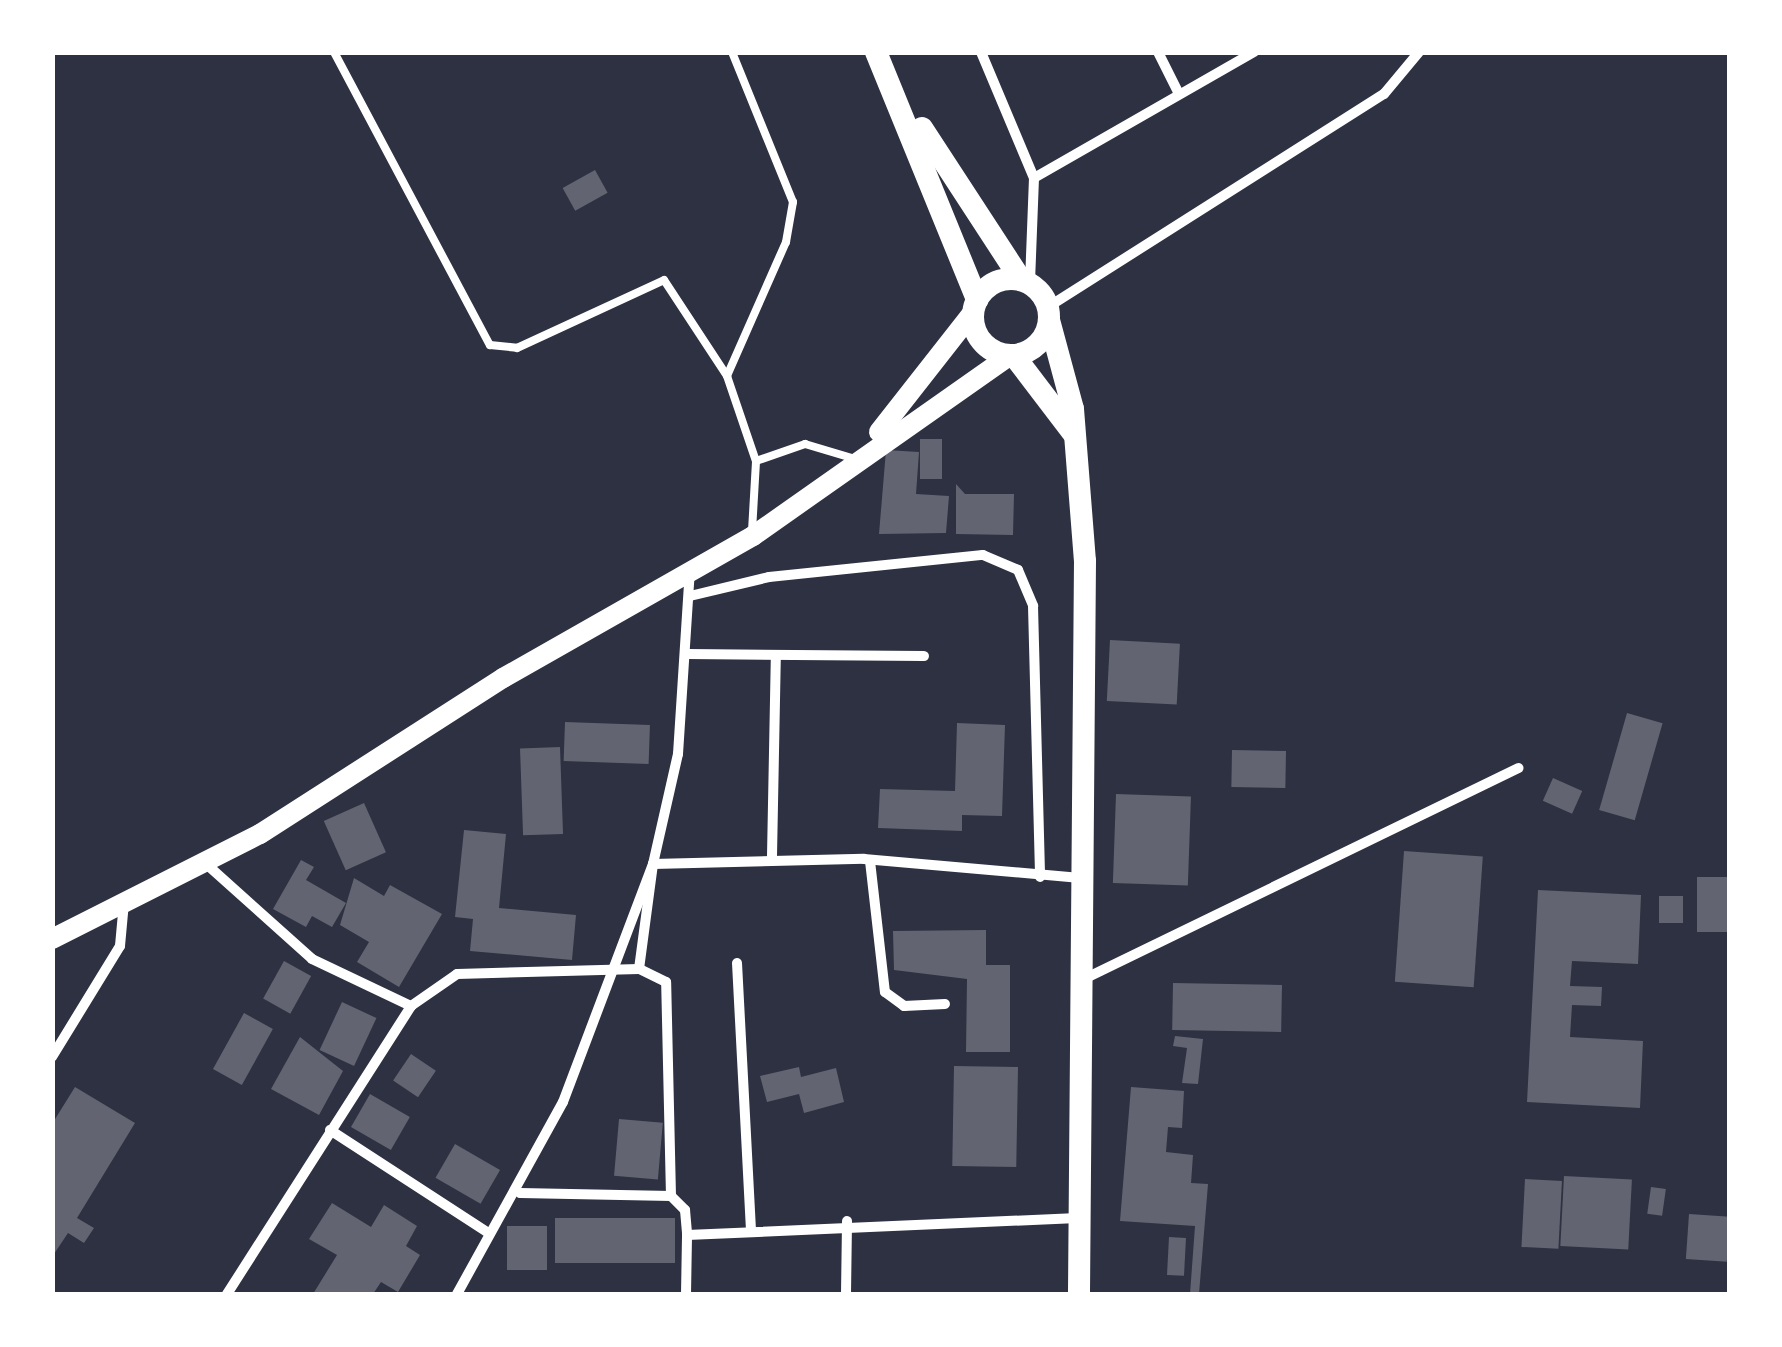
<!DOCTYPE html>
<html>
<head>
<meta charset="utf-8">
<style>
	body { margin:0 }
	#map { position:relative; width:1782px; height:1347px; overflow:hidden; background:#2d3142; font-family:Roboto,sans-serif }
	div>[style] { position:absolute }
	.building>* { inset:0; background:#626471; transform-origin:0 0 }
	.service>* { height:8px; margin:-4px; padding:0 4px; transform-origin:4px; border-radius:4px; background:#fff }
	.minor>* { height:10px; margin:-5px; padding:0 5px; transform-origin:5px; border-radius:5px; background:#fff }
	.secondary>* { height:20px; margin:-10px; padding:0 10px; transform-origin:10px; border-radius:10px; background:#fff }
	.primary>* { height:22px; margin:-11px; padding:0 11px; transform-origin:11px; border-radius:11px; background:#fff }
	.primary>.ring { margin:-11px; padding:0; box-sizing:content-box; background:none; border:22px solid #fff; border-radius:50% }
	span { translate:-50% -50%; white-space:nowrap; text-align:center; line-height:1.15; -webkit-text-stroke:9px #fff; paint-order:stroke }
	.frame { position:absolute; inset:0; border:55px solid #fff; pointer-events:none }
</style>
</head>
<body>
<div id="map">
	<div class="building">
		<i style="left:595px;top:170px;width:26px;height:37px;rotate:61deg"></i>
		<i style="left:920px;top:439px;width:22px;height:40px"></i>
		<i style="clip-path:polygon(886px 450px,919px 452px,916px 494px,949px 496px,946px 533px,879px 534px)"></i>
		<i style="clip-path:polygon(956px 484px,965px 494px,1014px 494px,1013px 535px,956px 534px)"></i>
		<i style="left:1110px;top:640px;width:70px;height:61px;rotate:3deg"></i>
		<i style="left:1627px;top:713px;width:37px;height:101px;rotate:16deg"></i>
		<i style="left:565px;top:722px;width:85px;height:39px;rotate:2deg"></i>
		<i style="clip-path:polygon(957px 723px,1005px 725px,1002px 816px,962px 815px,962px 831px,878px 828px,880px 789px,955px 791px)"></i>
		<i style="left:560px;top:747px;width:87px;height:40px;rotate:88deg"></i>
		<i style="left:1232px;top:750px;width:54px;height:37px;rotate:1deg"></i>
		<i style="left:1553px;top:778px;width:32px;height:25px;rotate:24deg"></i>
		<i style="left:1116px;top:794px;width:75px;height:89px;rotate:2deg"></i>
		<i style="left:364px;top:803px;width:54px;height:44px;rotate:66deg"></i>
		<i style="clip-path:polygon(464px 830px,506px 834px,499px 908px,576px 915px,572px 960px,470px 951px,473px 919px,455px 917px)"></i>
		<i style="left:1404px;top:851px;width:79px;height:131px;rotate:4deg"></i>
		<i style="clip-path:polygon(301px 860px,314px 867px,306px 880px,346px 903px,332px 927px,312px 916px,306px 927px,273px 909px)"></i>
		<i style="left:1730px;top:877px;width:55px;height:33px;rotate:90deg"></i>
		<i style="clip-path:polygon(354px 878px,384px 896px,390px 885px,442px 914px,399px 987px,357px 962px,369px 942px,340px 925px)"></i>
		<i style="clip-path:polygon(1538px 890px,1641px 895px,1638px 964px,1572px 961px,1570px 986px,1602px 987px,1601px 1006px,1572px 1005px,1570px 1037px,1643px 1041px,1640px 1108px,1527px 1102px)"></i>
		<i style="left:1659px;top:896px;width:24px;height:27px"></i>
		<i style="clip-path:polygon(986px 930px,986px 965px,1010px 965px,1010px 1052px,966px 1052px,967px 979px,894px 970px,893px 931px)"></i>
		<i style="left:284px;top:961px;width:31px;height:43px;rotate:29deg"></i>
		<i style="left:1173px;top:983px;width:109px;height:47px;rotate:1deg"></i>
		<i style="left:342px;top:1002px;width:38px;height:53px;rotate:25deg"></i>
		<i style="left:244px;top:1013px;width:33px;height:64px;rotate:29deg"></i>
		<i style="clip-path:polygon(1175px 1036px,1203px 1039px,1198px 1084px,1182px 1083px,1187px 1048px,1173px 1046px)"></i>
		<i style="clip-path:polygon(300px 1037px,343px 1071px,319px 1115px,271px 1089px)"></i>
		<i style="left:411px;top:1054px;width:30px;height:32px;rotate:34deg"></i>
		<i style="left:954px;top:1066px;width:64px;height:100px;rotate:1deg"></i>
		<i style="clip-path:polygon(799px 1067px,801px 1077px,836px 1068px,844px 1102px,804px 1113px,799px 1094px,767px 1102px,760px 1076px)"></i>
		<i style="clip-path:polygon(75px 1087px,135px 1123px,77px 1218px,94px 1228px,84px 1243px,68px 1233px,52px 1257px,52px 1124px)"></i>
		<i style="clip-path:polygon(1131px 1087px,1184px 1091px,1182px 1128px,1168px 1127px,1166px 1152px,1193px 1155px,1191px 1183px,1208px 1184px,1199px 1294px,1190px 1294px,1195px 1226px,1120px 1221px)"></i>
		<i style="left:370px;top:1094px;width:46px;height:38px;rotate:30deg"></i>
		<i style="left:619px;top:1119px;width:44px;height:57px;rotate:5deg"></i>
		<i style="left:455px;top:1144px;width:52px;height:39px;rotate:30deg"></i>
		<i style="left:1564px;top:1176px;width:68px;height:70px;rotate:3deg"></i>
		<i style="left:1525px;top:1179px;width:37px;height:68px;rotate:3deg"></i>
		<i style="left:1651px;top:1187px;width:15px;height:27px;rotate:8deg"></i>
		<i style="clip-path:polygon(332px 1203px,371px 1227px,384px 1205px,417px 1226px,406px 1246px,420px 1255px,398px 1292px,381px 1282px,373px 1294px,313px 1294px,337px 1255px,309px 1239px)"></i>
		<i style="left:1689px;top:1214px;width:41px;height:45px;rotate:4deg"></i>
		<i style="left:555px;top:1218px;width:120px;height:45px"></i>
		<i style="left:507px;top:1226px;width:40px;height:44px"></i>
		<i style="left:1169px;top:1237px;width:17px;height:38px;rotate:3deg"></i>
	</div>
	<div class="service">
		<i style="left:334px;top:52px;width:332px;rotate:62deg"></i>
		<i style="left:490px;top:345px;width:27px;rotate:6deg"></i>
		<i style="left:517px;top:348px;width:162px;rotate:-24.8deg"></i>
		<i style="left:664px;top:280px;width:115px;rotate:56.7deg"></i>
		<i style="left:732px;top:52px;width:162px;rotate:67.9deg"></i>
		<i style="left:793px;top:202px;width:41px;rotate:99.9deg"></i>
		<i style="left:786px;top:242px;width:146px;rotate:113.8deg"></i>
		<i style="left:727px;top:376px;width:90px;rotate:71.2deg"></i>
		<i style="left:752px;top:531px;width:70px;rotate:-86.7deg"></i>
		<i style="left:756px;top:461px;width:52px;rotate:-19.1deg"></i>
		<i style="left:805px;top:444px;width:49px;rotate:16.6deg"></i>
	</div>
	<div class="minor">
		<i style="left:981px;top:52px;width:137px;rotate:67.2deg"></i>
		<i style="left:1034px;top:178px;width:106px;rotate:92.2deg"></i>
		<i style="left:1158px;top:52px;width:47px;rotate:63.4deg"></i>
		<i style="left:1034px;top:178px;width:254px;rotate:-29.8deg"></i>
		<i style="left:1048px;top:307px;width:398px;rotate:-32.4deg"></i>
		<i style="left:1384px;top:94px;width:55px;rotate:-50.2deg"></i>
		<i style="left:690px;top:596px;width:81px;rotate:-13.5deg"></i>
		<i style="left:769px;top:577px;width:215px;rotate:-5.9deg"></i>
		<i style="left:983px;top:555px;width:38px;rotate:23deg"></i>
		<i style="left:1018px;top:570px;width:39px;rotate:67deg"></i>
		<i style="left:1033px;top:606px;width:271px;rotate:88.5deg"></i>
		<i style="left:688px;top:654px;width:236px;rotate:0.5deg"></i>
		<i style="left:772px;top:856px;width:200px;rotate:-88.9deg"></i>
		<i style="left:870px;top:861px;width:132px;rotate:83.5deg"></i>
		<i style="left:885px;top:992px;width:24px;rotate:36deg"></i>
		<i style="left:904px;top:1006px;width:41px;rotate:-2.8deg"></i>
		<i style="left:204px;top:862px;width:145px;rotate:41.9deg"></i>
		<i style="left:312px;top:959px;width:110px;rotate:25.4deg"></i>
		<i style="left:411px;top:1006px;width:56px;rotate:-34.8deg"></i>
		<i style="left:457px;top:974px;width:182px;rotate:-1.6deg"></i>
		<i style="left:737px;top:963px;width:265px;rotate:87deg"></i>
		<i style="left:1084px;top:979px;width:483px;rotate:-25.9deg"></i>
		<i style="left:52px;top:1057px;width:130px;rotate:-58.5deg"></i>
		<i style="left:120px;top:946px;width:44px;rotate:-84.8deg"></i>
		<i style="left:330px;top:1130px;width:187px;rotate:33deg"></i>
		<i style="left:520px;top:1193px;width:151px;rotate:1.1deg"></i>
		<i style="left:671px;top:1196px;width:20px;rotate:45deg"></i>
		<i style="left:685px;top:1210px;width:25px;rotate:85deg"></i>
		<i style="left:687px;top:1235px;width:391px;rotate:-2.5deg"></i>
		<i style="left:671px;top:1196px;width:214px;rotate:-91.3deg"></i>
		<i style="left:666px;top:982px;width:30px;rotate:-154deg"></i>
		<i style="left:639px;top:969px;width:106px;rotate:-82.4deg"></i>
		<i style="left:653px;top:864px;width:211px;rotate:-1.4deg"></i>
		<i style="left:864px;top:859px;width:220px;rotate:5deg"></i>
		<i style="left:227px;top:1294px;width:342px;rotate:-57.4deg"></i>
		<i style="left:457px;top:1294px;width:219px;rotate:-61.1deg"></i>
		<i style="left:563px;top:1102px;width:254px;rotate:-69.3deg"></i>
		<i style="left:653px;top:864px;width:113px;rotate:-77.2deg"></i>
		<i style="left:678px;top:754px;width:184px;rotate:-86.3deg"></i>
		<i style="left:686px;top:1294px;width:59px;rotate:-89deg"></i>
		<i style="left:846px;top:1294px;width:73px;rotate:-89.2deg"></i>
	</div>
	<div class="secondary">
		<i style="left:879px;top:432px;width:152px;rotate:-51.9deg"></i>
		<i style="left:52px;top:939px;width:233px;rotate:-26.8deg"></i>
		<i style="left:260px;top:834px;width:289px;rotate:-32.7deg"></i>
		<i style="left:503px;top:678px;width:288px;rotate:-29.6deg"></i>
		<i style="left:753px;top:536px;width:313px;rotate:-35.1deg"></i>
	</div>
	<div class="primary">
		<i style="left:876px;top:52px;width:268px;rotate:67.8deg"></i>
		<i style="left:922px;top:128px;width:181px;rotate:56.9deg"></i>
		<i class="ring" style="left:973px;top:279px;width:54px;height:54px"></i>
		<i style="left:1049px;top:320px;width:92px;rotate:74.9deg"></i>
		<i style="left:1073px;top:409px;width:152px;rotate:85.5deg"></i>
		<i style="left:1085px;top:561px;width:733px;rotate:90.47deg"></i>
		<i style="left:1015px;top:357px;width:96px;rotate:52.7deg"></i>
	</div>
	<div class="frame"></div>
</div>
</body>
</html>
